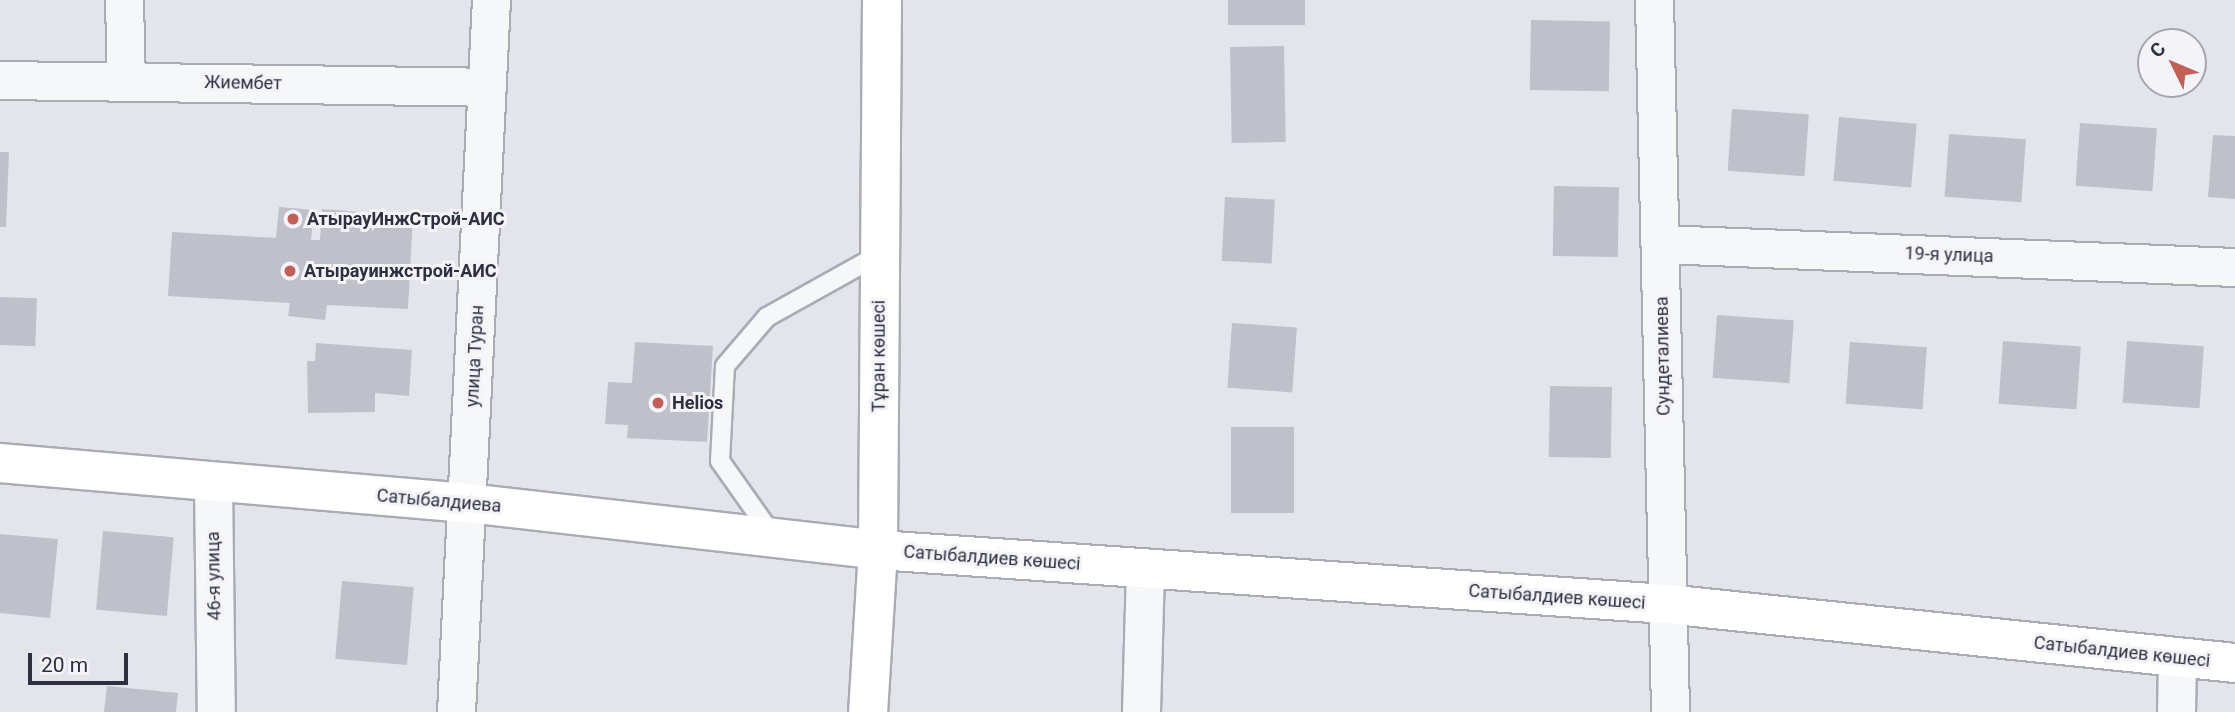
<!DOCTYPE html>
<html>
<head>
<meta charset="utf-8">
<style>
	body { margin:0 }
	#map { position:relative; width:2235px; height:712px; overflow:hidden; background:#e4e5eb; font-family:Roboto,sans-serif }
	div>[style] { position:absolute }
	.building>* { inset:0; background:#bfc0ca; transform-origin:0 0 }
	.roads { filter:drop-shadow(2px 0 #a9abb5) drop-shadow(-2px 0 #a9abb5) drop-shadow(0 2px #a9abb5) drop-shadow(0 -2px #a9abb5) }
	.lane>* { height:18px; margin:-9px; padding:0 9px; transform-origin:9px; border-radius:9px; background:#f6f7f9 }
	.street>* { height:37px; margin:-18.5px; padding:0 18.5px; transform-origin:18.5px; border-radius:18.5px; background:#f6f7f9 }
	.secondary>* { height:38px; margin:-19px; padding:0 19px; transform-origin:19px; border-radius:19px; background:#fff }
	.primary>* { height:38px; margin:-19px; padding:0 19px; transform-origin:19px; border-radius:19px; background:#fff }
	.dots>* { width:19px; height:19px; translate:-50% -50%; box-sizing:border-box; border:4px solid #f4f4f8; border-radius:50% }
	span { translate:-50% -50%; white-space:nowrap; text-align:center; line-height:1.15; -webkit-text-stroke:6px #f4f4f8; paint-order:stroke }
	.street-label { font-size:18px; color:#2d3041 }
	.poi-label { font-size:18px; color:#2d3041; font-weight:700 }
	.left { translate:0 -50%; text-align:left }
	.north { position:absolute; left:2137px; top:28px; width:70px; height:70px; box-sizing:border-box; background:#f4f4f8; border:2px solid #a4a6af; border-radius:50%; rotate:313deg; font-size:19px; font-weight:700; line-height:28px; text-align:center; color:#2d3041 }
	.north::after { content:''; display:block; margin:auto; width:24px; height:32px; background:#c26057; clip-path:polygon(50% 0,100% 100%,50% 72%,0 100%) }
	.scale { position:absolute; left:28px; top:653px; width:100px; height:32px; box-sizing:border-box; border:4px solid #2d3041; border-top:0; padding-left:9px; font-size:21px; line-height:24px; white-space:nowrap; color:#2d3041; -webkit-text-stroke:5px #f4f4f8; paint-order:stroke }
</style>
</head>
<body>
<div id="map">
	<div class="building">
		<i style="left:1228px;top:0;width:77px;height:25px"></i>
		<i style="left:1531px;top:20px;width:79px;height:70px;rotate:1deg"></i>
		<i style="left:1284px;top:46px;width:96px;height:54px;rotate:89deg"></i>
		<i style="left:1732px;top:109px;width:77px;height:62px;rotate:4deg"></i>
		<i style="left:1839px;top:117px;width:78px;height:64px;rotate:5deg"></i>
		<i style="left:2080px;top:123px;width:77px;height:63px;rotate:4deg"></i>
		<i style="left:1949px;top:134px;width:77px;height:63px;rotate:4deg"></i>
		<i style="clip-path:polygon(2213px 135px,2235px 136px,2235px 199px,2208px 197px)"></i>
		<i style="clip-path:polygon(0 152px,9px 152px,6px 227px,0 227px)"></i>
		<i style="left:1554px;top:186px;width:65px;height:70px;rotate:1deg"></i>
		<i style="left:1225px;top:197px;width:50px;height:64px;rotate:3deg"></i>
		<i style="clip-path:polygon(279px 207px,314px 210px,311px 240px,320px 240px,322px 209px,413px 216px,408px 309px,327px 305px,325px 320px,288px 316px,290px 303px,168px 296px,172px 232px,276px 238px)"></i>
		<i style="left:0;top:297px;width:37px;height:48px;rotate:2deg"></i>
		<i style="left:1717px;top:315px;width:77px;height:63px;rotate:4deg"></i>
		<i style="left:1232px;top:323px;width:65px;height:65px;rotate:4deg"></i>
		<i style="left:2003px;top:341px;width:78px;height:63px;rotate:4deg"></i>
		<i style="left:2127px;top:341px;width:77px;height:62px;rotate:4deg"></i>
		<i style="clip-path:polygon(635px 342px,713px 346px,707px 442px,627px 438px,628px 425px,605px 424px,608px 382px,632px 383px)"></i>
		<i style="left:1850px;top:342px;width:77px;height:62px;rotate:4deg"></i>
		<i style="clip-path:polygon(316px 343px,412px 350px,409px 396px,375px 393px,375px 412px,308px 413px,307px 361px,315px 361px)"></i>
		<i style="left:1550px;top:386px;width:62px;height:71px;rotate:1deg"></i>
		<i style="left:1231px;top:427px;width:63px;height:86px"></i>
		<i style="left:103px;top:531px;width:71px;height:79px;rotate:5deg"></i>
		<i style="clip-path:polygon(0 534px,58px 539px,50px 618px,0 613px)"></i>
		<i style="left:342px;top:581px;width:72px;height:78px;rotate:5deg"></i>
		<i style="clip-path:polygon(107px 686px,178px 693px,176px 712px,104px 712px)"></i>
	</div>
	<div class="roads">
		<div class="lane">
			<i style="left:773px;top:536px;width:92px;rotate:-125.2deg"></i>
			<i style="left:720px;top:461px;width:95px;rotate:-87deg"></i>
			<i style="left:725px;top:366px;width:65px;rotate:-49.4deg"></i>
			<i style="left:767px;top:317px;width:129px;rotate:-29.1deg"></i>
		</div>
		<div class="street">
			<i style="left:124px;top:0;width:82px;rotate:88.6deg"></i>
			<i style="left:1654px;top:0;width:712px;rotate:88.71deg"></i>
			<i style="left:0;top:80px;width:487px;rotate:0.8deg"></i>
			<i style="left:1662px;top:244px;width:573px;rotate:2.3deg"></i>
			<i style="left:213px;top:482px;width:230px;rotate:89.3deg"></i>
			<i style="left:456px;top:712px;width:713px;rotate:-87.19deg"></i>
			<i style="left:1141px;top:712px;width:144px;rotate:-88.4deg"></i>
			<i style="left:2176px;top:712px;width:54px;rotate:-88.9deg"></i>
		</div>
		<div class="secondary">
			<i style="left:0;top:463px;width:470px;rotate:4.9deg"></i>
			<i style="left:468px;top:503px;width:413px;rotate:6.5deg"></i>
			<i style="left:878px;top:550px;width:162px;rotate:93.5deg"></i>
		</div>
		<div class="primary">
			<i style="left:882px;top:0;width:550px;rotate:90.42deg"></i>
			<i style="left:878px;top:550px;width:790px;rotate:3.92deg"></i>
			<i style="left:1666px;top:604px;width:572px;rotate:5.92deg"></i>
		</div>
	</div>
	<div class="dots">
		<i style="left:293px;top:219px;background:#c26057"></i>
		<i style="left:290px;top:271px;background:#c26057"></i>
		<i style="left:658px;top:403px;background:#c26057"></i>
	</div>
	<div class="street-label">
		<span style="left:243px;top:83px;rotate:1deg">Жиембет</span>
		<span style="left:1949px;top:255px;rotate:2deg">19-я улица</span>
		<span style="left:475px;top:356px;rotate:-87deg">улица Туран</span>
		<span style="left:879px;top:356px;rotate:-90deg">Тұран көшесі</span>
		<span style="left:1663px;top:356px;rotate:-91deg">Сундеталиева</span>
		<span style="left:439px;top:501px;rotate:5deg">Сатыбалдиева</span>
		<span style="left:992px;top:558px;rotate:4deg">Сатыбалдиев көшесі</span>
		<span style="left:214px;top:576px;rotate:-91deg">46-я улица</span>
		<span style="left:1557px;top:597px;rotate:4deg">Сатыбалдиев көшесі</span>
		<span style="left:2122px;top:652px;rotate:6deg">Сатыбалдиев көшесі</span>
	</div>
	<div class="poi-label">
		<span class="left" style="left:307px;top:219px">АтырауИнжСтрой-АИС</span>
		<span class="left" style="left:304px;top:271px">Атырауинжстрой-АИС</span>
		<span class="left" style="left:672px;top:403px">Helios</span>
	</div>
	<div class="north">С</div>
	<div class="scale">20 m</div>
</div>
</body>
</html>
